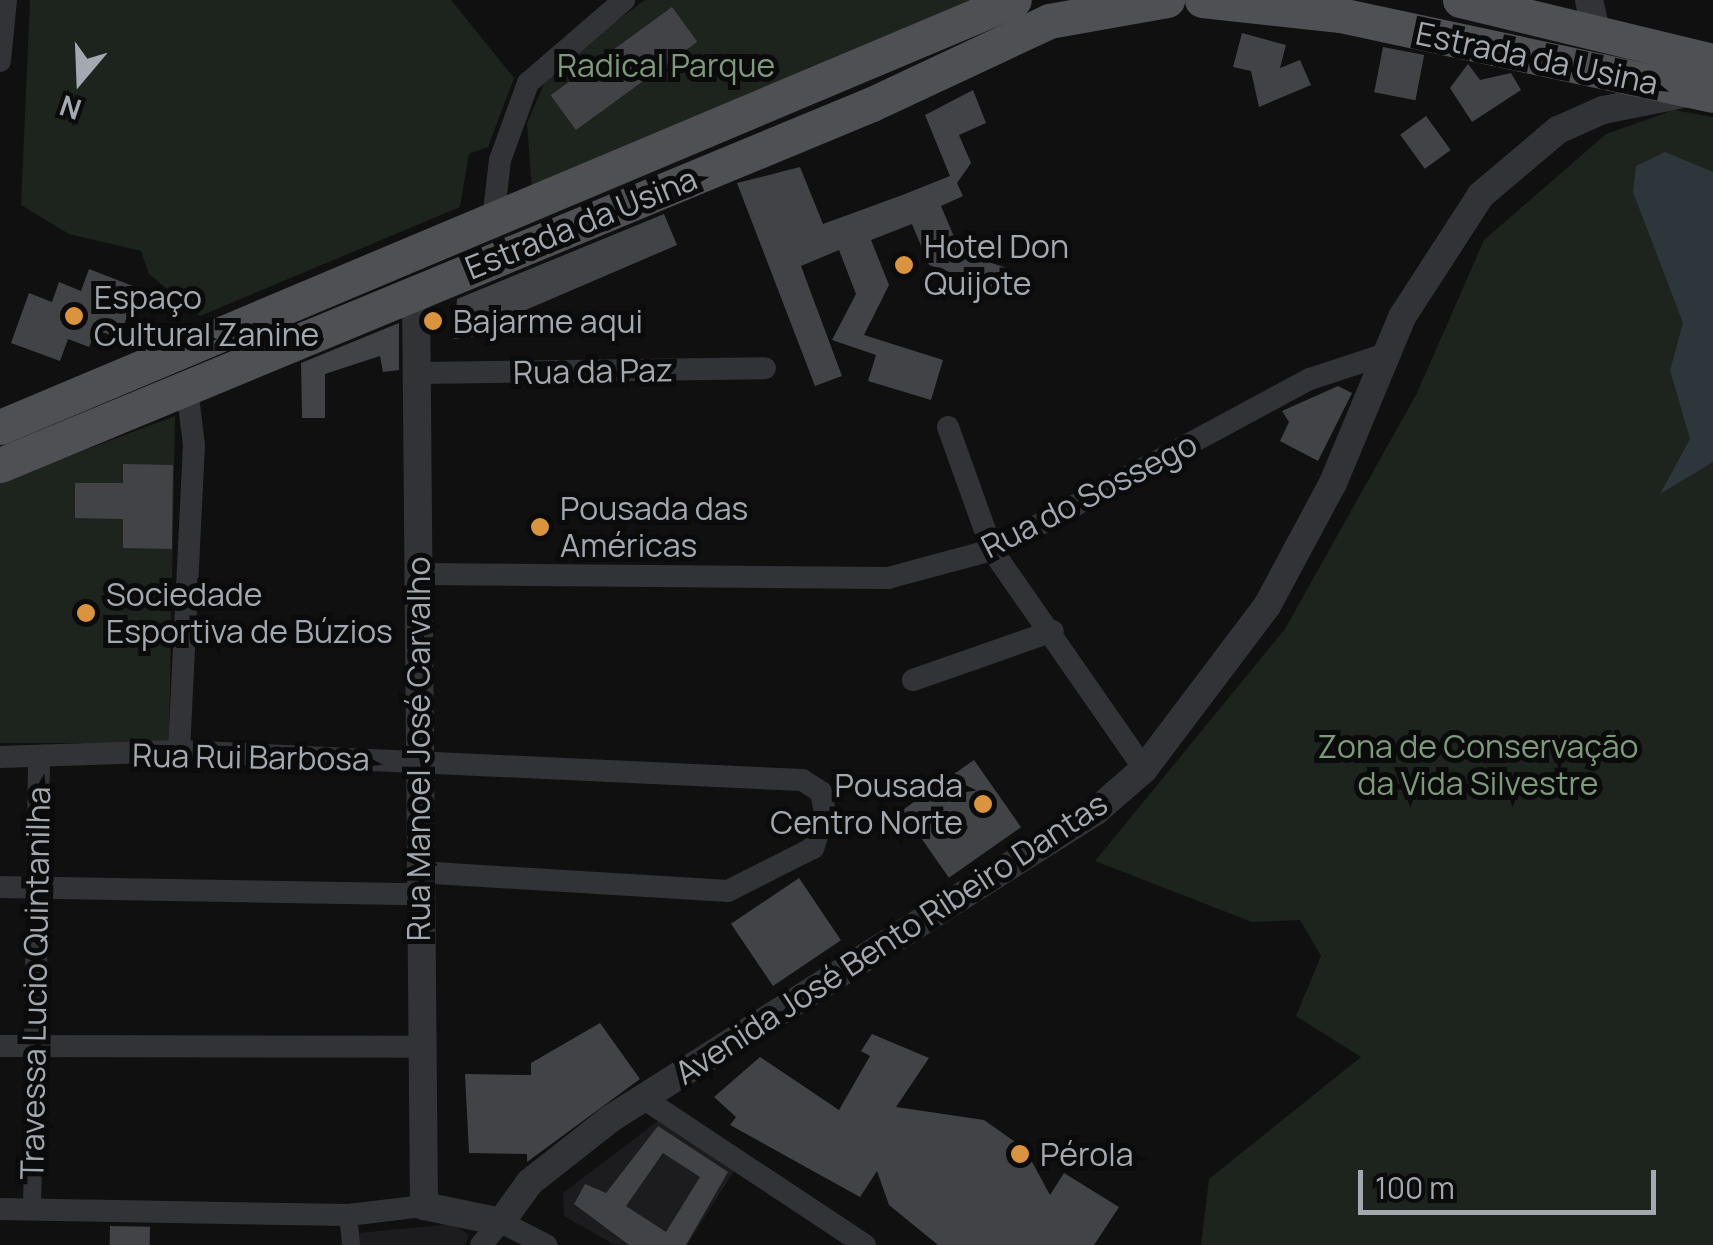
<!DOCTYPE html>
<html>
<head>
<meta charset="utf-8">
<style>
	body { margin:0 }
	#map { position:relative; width:1713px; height:1245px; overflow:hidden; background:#101011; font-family:Manrope,sans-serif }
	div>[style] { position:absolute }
	.built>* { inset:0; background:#1c1c1e }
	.green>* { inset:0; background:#1d231d }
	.water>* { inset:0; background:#2d363a }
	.building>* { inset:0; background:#424346; transform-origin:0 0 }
	.pedestrian>* { height:18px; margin:-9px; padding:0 9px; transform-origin:9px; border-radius:9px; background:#323336 }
	.minor>* { height:22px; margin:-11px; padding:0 11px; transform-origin:11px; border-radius:11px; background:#323336 }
	.tertiary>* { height:28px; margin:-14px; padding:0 14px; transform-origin:14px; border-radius:14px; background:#323336 }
	.primary>* { height:35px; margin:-17.5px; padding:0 17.5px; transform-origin:17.5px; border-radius:17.5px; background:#4e5054 }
	.dots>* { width:28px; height:28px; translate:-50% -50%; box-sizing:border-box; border:5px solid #0b0b0c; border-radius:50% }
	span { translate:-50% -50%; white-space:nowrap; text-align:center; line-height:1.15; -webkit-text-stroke:10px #0b0b0c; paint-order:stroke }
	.street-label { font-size:32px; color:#a3a9b0 }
	.park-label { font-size:32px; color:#7e997c }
	.poi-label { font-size:32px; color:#a3a9b0 }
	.left { translate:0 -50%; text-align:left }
	.right { translate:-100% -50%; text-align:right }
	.north { position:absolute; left:30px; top:30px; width:100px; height:100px; -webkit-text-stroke:8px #0b0b0c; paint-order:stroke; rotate:199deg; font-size:28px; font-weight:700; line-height:40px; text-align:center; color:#a3a9b0 }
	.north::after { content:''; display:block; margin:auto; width:35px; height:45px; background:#a3a9b0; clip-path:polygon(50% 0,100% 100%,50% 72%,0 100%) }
	.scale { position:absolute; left:1358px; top:1170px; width:298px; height:45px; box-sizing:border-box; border:5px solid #a3a9b0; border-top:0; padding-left:12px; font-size:30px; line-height:35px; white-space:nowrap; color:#a3a9b0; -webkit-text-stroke:8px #0b0b0c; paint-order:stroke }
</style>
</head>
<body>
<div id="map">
	<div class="built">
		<i style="clip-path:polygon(658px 1121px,736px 1168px,687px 1245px,615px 1245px,564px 1216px,563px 1193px)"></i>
		<i style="clip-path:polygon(453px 1224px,469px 1235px,465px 1245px,360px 1245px,359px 1233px)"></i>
	</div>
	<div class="green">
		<i style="clip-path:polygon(30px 0,451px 0,514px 78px,488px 147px,469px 154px,460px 207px,200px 316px,149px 274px,141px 251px,69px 234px,21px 205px)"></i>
		<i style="clip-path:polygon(645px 0,983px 0,532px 193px,527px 123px,550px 70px)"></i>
		<i style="clip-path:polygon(1674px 110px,1713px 117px,1713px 1245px,1201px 1245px,1209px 1179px,1361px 1057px,1296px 1016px,1321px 956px,1300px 920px,1252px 922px,1095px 861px,1285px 629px,1417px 393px,1484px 240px,1606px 134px)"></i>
		<i style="clip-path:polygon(175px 416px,169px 743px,0 743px,0 482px)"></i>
	</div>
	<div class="water">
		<i style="clip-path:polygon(1665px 152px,1713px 172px,1713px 462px,1660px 494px,1690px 439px,1670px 370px,1683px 323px,1633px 192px,1636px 166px)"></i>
	</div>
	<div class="building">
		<i style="left:672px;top:7px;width:43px;height:150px;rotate:54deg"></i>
		<i style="clip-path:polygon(1242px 33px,1286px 45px,1280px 68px,1300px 60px,1311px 85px,1259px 107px,1251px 71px,1233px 67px)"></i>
		<i style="left:1383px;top:47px;width:42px;height:46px;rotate:11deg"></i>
		<i style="clip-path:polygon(1468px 64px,1480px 80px,1511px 73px,1521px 90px,1472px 122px,1450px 88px)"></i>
		<i style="clip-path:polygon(973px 90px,986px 123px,959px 135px,971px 163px,957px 183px,963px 196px,941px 206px,961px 253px,1010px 269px,1013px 294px,929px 265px,912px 224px,871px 240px,889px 285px,864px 335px,943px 360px,931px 400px,868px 381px,876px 355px,832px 340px,856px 294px,839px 250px,801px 266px,842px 376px,815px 386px,737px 183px,800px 167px,823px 224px,905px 194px,950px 176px,925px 115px)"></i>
		<i style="left:1426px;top:116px;width:42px;height:32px;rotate:54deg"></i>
		<i style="clip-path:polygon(664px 214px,677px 245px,514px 315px,520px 330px,454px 339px,457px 299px)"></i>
		<i style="clip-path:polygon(89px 269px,138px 288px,119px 338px,96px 330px,89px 347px,68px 339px,60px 361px,11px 343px,29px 293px,52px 302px,59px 282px,81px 291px)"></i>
		<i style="clip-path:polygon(399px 323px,399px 370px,383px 372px,380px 356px,325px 374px,325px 418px,302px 418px,301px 363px)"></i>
		<i style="clip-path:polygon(1338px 386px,1352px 393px,1318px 461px,1280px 441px,1289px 422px,1282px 411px)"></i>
		<i style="clip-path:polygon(123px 464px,173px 465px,172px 549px,123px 548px,123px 519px,75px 518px,75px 483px,123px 483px)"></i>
		<i style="left:974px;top:760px;width:82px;height:88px;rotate:55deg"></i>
		<i style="left:799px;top:878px;width:75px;height:82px;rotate:56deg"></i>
		<i style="clip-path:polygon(600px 1023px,640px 1079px,527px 1162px,527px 1154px,469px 1153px,465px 1074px,531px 1075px,531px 1063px)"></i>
		<i style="clip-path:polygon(872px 1034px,929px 1058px,896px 1107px,984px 1120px,1025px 1149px,1050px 1195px,1064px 1173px,1119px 1207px,1094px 1245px,938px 1245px,889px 1205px,877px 1171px,860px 1197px,730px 1125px,736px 1117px,714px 1097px,760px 1057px,839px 1110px,870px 1056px,861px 1051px)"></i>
		<i style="clip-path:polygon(evenodd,658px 1126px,728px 1172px,686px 1245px,629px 1245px,574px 1204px,585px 1184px,606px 1193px,658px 1126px,663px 1153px,700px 1177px,666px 1232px,626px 1206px,663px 1153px)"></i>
		<i style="left:110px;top:1226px;width:40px;height:19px;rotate:1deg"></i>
	</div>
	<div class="pedestrian">
		<i style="left:32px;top:1209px;width:163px;rotate:-88.9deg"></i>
		<i style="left:348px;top:1215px;width:30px;rotate:84deg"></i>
	</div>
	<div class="minor">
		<i style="left:0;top:61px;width:61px;rotate:-84.4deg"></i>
		<i style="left:493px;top:221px;width:61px;rotate:-83.5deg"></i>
		<i style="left:500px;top:160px;width:82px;rotate:-70deg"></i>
		<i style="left:528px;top:83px;width:127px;rotate:-40.8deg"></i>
		<i style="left:421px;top:373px;width:344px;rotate:-0.8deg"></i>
		<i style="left:948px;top:427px;width:131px;rotate:70.3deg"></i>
		<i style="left:992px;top:550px;width:267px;rotate:55.2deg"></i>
		<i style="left:418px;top:574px;width:470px;rotate:0.5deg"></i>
		<i style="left:888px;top:578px;width:108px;rotate:-15.1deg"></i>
		<i style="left:992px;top:550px;width:361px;rotate:-28.3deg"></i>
		<i style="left:1310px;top:379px;width:80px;rotate:-18.2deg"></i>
		<i style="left:913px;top:680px;width:148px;rotate:-19.3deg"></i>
		<i style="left:179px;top:751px;width:306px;rotate:-87.2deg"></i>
		<i style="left:194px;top:445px;width:56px;rotate:-97.1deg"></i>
		<i style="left:0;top:757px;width:179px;rotate:-1.9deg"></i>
		<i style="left:179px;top:751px;width:624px;rotate:2.67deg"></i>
		<i style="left:802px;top:780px;width:22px;rotate:32deg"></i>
		<i style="left:821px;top:792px;width:20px;rotate:79deg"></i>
		<i style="left:825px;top:812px;width:38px;rotate:108deg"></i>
		<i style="left:813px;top:848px;width:95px;rotate:153.2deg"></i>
		<i style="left:728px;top:891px;width:311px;rotate:-176.5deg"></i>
		<i style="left:0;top:887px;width:418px;rotate:1deg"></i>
		<i style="left:0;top:1046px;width:418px;rotate:0.1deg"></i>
		<i style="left:35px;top:1046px;width:289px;rotate:-89.2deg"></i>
		<i style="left:643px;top:1098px;width:266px;rotate:33.5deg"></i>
		<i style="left:0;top:1209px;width:348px;rotate:1deg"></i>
		<i style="left:348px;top:1215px;width:77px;rotate:-6.8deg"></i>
		<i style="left:481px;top:1245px;width:30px;rotate:-49deg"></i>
		<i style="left:501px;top:1222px;width:51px;rotate:27.1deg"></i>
	</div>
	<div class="tertiary">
		<i style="left:1589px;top:0;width:37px;rotate:77deg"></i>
		<i style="left:416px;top:291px;width:915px;rotate:89.5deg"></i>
		<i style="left:424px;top:1206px;width:79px;rotate:11.7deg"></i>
		<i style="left:501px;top:1222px;width:49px;rotate:-54.1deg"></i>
		<i style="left:530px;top:1182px;width:102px;rotate:-38.2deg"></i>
		<i style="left:610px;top:1119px;width:575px;rotate:-32.36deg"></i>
		<i style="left:1096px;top:811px;width:64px;rotate:-41.2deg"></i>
		<i style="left:1144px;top:769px;width:204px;rotate:-53deg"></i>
		<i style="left:1267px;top:606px;width:140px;rotate:-61.8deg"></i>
		<i style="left:1333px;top:483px;width:180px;rotate:-67.4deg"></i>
		<i style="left:1402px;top:317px;width:145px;rotate:-57.1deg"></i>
		<i style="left:1481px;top:195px;width:101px;rotate:-40.2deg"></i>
		<i style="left:1558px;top:130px;width:49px;rotate:-24deg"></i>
		<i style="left:1603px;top:110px;width:87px;rotate:-11.3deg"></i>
	</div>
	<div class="primary">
		<i style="left:1202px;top:0;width:139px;rotate:6.2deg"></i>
		<i style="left:1340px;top:15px;width:381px;rotate:12.1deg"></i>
		<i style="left:1460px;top:0;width:260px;rotate:13.6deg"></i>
		<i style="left:0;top:427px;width:1100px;rotate:-22.84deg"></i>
		<i style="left:0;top:465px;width:944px;rotate:-22.49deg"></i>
		<i style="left:872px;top:104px;width:195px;rotate:-25.1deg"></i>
		<i style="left:1049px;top:21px;width:120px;rotate:-10.1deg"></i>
	</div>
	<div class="dots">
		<i style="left:904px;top:265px;background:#da943f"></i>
		<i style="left:74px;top:316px;background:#da943f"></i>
		<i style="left:433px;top:321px;background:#da943f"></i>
		<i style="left:540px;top:527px;background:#da943f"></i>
		<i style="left:86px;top:613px;background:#da943f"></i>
		<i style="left:983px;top:804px;background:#da943f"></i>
		<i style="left:1020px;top:1154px;background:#da943f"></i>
	</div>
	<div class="street-label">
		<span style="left:1537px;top:58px;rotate:12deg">Estrada da Usina</span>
		<span style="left:581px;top:223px;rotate:-22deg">Estrada da Usina</span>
		<span style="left:593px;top:371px;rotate:-1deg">Rua da Paz</span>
		<span style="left:1089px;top:495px;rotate:-27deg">Rua do Sossego</span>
		<span style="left:418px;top:749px;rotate:-90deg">Rua Manoel José Carvalho</span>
		<span style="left:251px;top:757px;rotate:1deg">Rua Rui Barbosa</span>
		<span style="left:891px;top:938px;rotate:-33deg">Avenida José Bento Ribeiro Dantas</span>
		<span style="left:35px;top:983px;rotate:-89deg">Travessa Lucio Quintanilha</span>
	</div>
	<div class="park-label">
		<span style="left:666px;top:65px">Radical Parque</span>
		<span style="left:1478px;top:765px">Zona de Conservação<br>da Vida Silvestre</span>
	</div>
	<div class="poi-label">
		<span class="left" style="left:924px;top:265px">Hotel Don<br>Quijote</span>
		<span class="left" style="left:94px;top:316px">Espaço<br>Cultural Zanine</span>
		<span class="left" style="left:453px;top:321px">Bajarme aqui</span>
		<span class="left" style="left:560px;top:527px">Pousada das<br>Américas</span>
		<span class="left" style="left:106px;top:613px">Sociedade<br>Esportiva de Búzios</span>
		<span class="right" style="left:963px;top:804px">Pousada<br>Centro Norte</span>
		<span class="left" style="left:1040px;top:1154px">Pérola</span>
	</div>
	<div class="north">N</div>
	<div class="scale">100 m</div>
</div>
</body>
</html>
